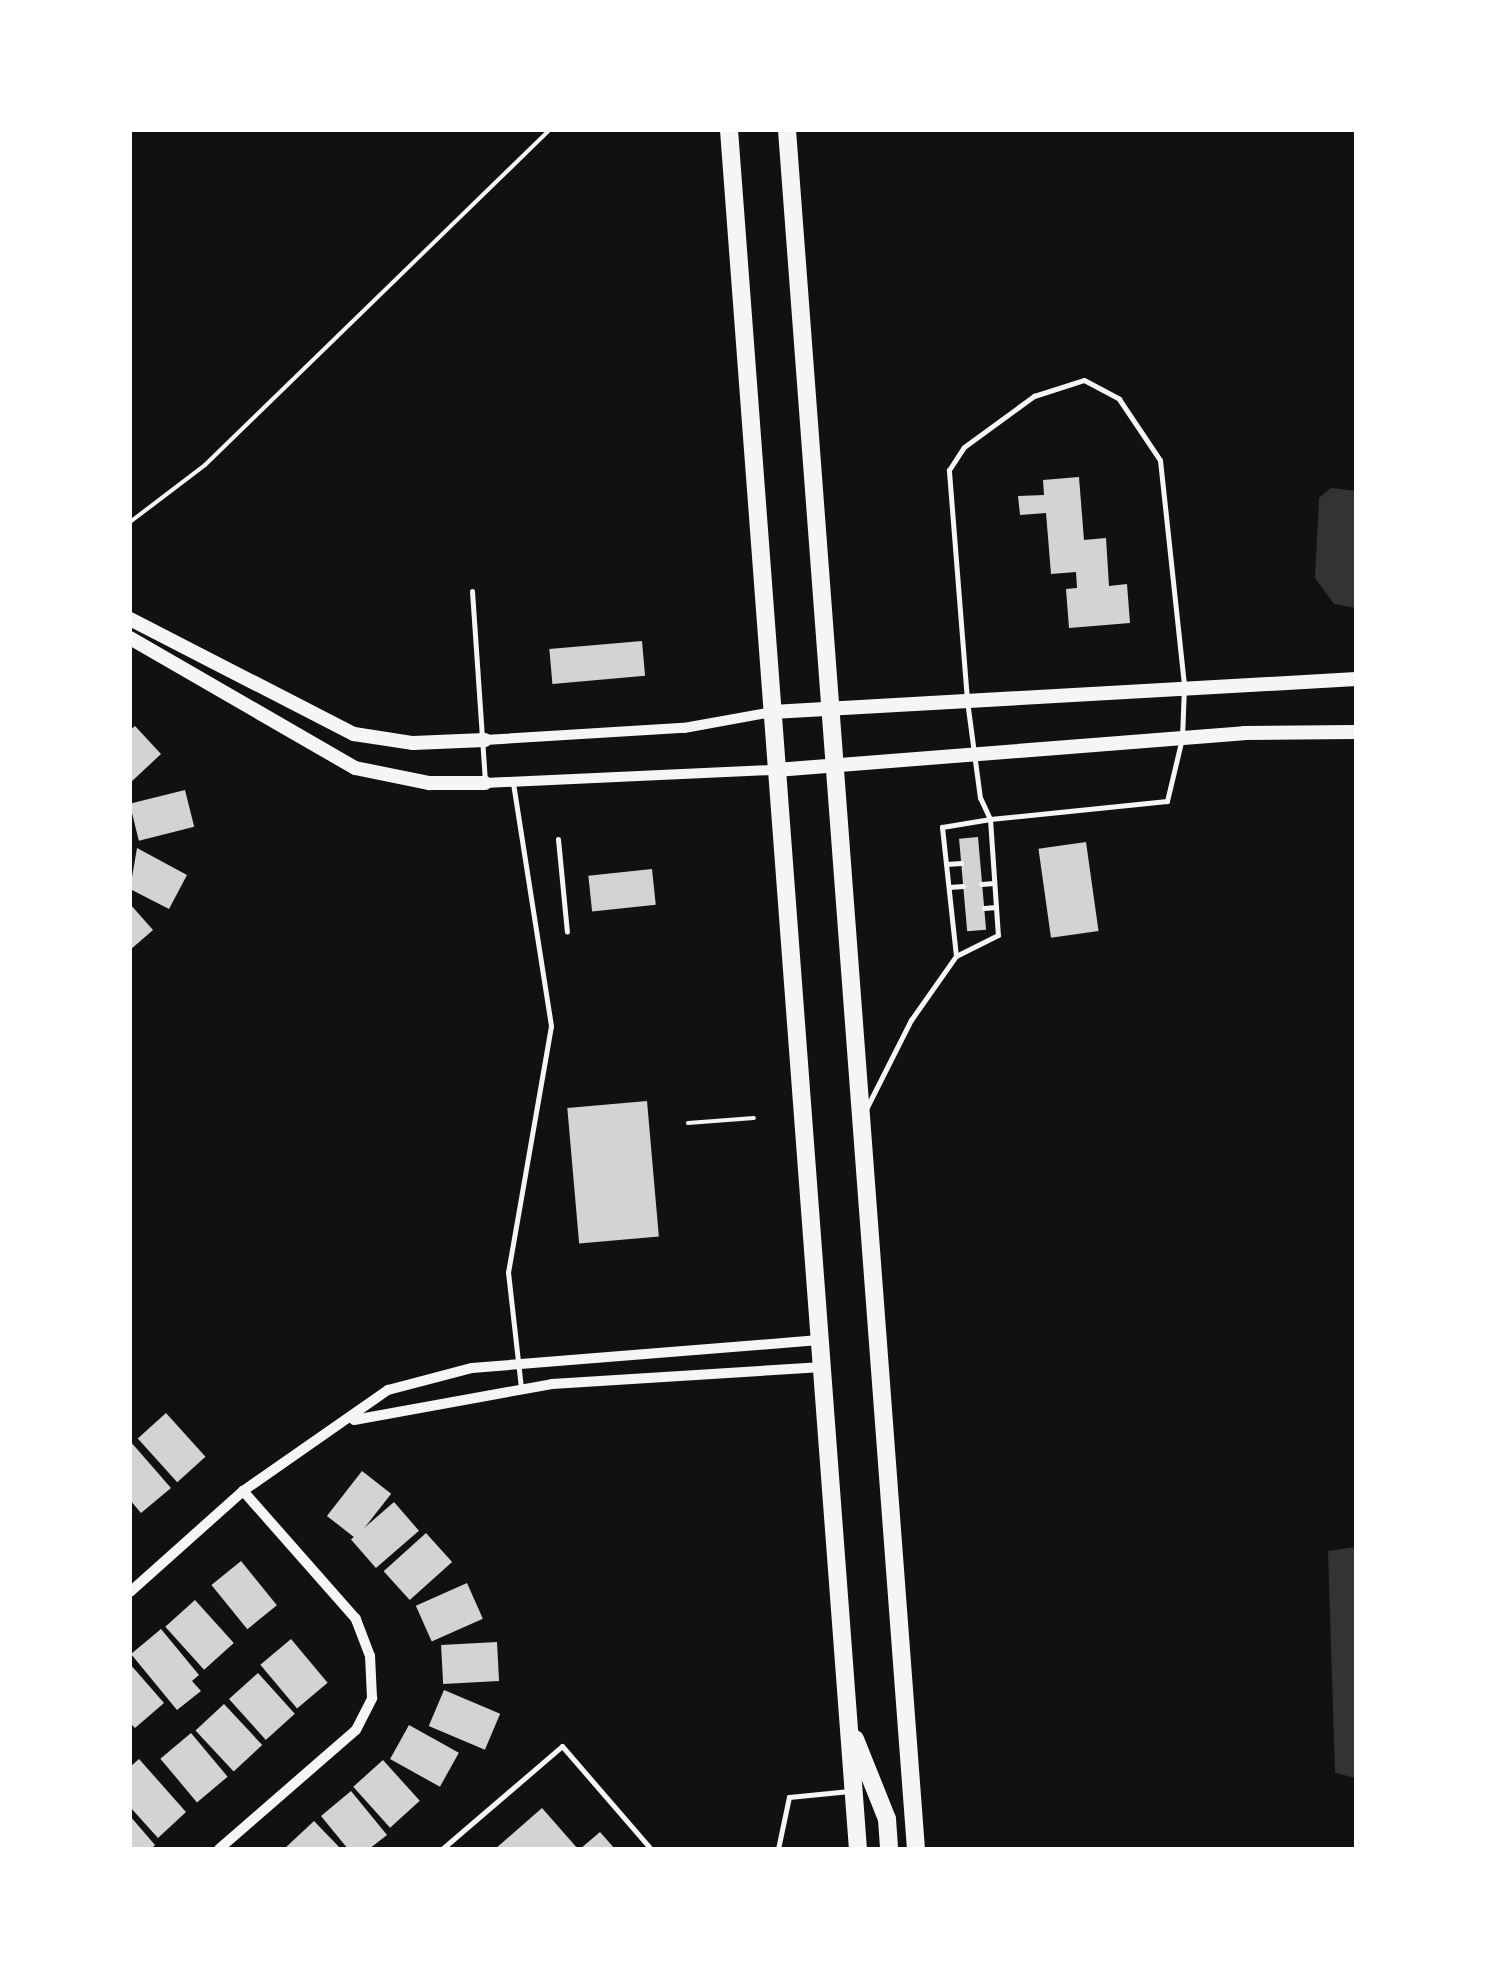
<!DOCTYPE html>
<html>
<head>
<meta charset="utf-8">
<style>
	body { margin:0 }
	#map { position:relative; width:1486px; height:1979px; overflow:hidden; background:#111; font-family:"Exo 2",sans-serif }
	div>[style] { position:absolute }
	.water>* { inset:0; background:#333 }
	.building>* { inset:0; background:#d3d3d3; transform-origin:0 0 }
	.path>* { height:4px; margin:-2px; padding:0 2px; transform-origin:2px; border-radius:2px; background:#f5f5f5 }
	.service>* { height:5px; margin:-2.5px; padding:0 2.5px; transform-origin:2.5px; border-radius:2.5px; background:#f5f5f5 }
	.minor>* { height:10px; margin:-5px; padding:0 5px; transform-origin:5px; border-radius:5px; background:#f5f5f5 }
	.tertiary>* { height:14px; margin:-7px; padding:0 7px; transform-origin:7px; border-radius:7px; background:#f5f5f5 }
	.trunk>* { height:18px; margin:-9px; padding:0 9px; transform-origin:9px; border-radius:9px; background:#f5f5f5 }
	span { translate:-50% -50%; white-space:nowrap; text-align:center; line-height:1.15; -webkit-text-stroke:10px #fff; paint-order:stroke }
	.frame { position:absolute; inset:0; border:132px solid #fff; pointer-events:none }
</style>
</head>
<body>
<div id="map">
	<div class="water">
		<i style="clip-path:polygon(1331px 488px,1356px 491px,1356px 608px,1334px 604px,1315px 578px,1319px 498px)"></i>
		<i style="clip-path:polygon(1356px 1547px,1356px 1778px,1335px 1773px,1328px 1551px)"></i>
	</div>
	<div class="building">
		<i style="clip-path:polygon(1079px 477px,1084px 540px,1106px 538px,1109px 586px,1127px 584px,1130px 623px,1069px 628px,1066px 589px,1077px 588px,1076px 572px,1051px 574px,1046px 513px,1020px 515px,1018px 496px,1044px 495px,1043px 480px)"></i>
		<i style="left:642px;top:641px;width:35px;height:93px;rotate:85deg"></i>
		<i style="clip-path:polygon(135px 726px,161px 754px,130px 783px,130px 730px)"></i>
		<i style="left:185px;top:790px;width:38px;height:57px;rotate:76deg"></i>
		<i style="left:978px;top:837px;width:93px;height:19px;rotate:85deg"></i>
		<i style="left:1086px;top:842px;width:90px;height:48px;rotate:82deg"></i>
		<i style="clip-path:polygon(137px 848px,187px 875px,169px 909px,130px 889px)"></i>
		<i style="left:652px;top:869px;width:36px;height:64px;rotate:84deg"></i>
		<i style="clip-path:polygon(130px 904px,153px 930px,130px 950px)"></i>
		<i style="left:647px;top:1101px;width:136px;height:80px;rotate:85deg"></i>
		<i style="left:166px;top:1413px;width:59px;height:38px;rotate:48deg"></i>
		<i style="clip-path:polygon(130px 1441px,171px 1488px,141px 1513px,130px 1500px)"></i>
		<i style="left:362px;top:1471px;width:37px;height:57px;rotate:38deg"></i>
		<i style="left:394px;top:1502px;width:38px;height:57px;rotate:49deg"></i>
		<i style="left:426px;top:1533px;width:39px;height:57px;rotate:48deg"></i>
		<i style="left:241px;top:1561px;width:57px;height:38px;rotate:51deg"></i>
		<i style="left:467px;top:1583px;width:39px;height:56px;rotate:66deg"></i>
		<i style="left:195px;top:1600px;width:58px;height:40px;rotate:48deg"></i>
		<i style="clip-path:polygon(161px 1629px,199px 1675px,192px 1681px,201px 1691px,177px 1710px,131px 1654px)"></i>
		<i style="left:291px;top:1639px;width:57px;height:40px;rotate:50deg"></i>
		<i style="left:497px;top:1642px;width:39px;height:56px;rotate:87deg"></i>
		<i style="clip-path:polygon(130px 1664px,164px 1703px,135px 1728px,130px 1723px)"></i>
		<i style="left:258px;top:1673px;width:55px;height:39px;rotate:48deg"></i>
		<i style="left:444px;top:1690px;width:61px;height:39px;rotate:23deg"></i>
		<i style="left:224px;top:1704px;width:56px;height:39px;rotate:47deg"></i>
		<i style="left:409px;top:1725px;width:57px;height:39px;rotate:29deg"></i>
		<i style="left:191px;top:1733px;width:57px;height:40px;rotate:50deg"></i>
		<i style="clip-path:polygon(139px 1759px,186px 1812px,158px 1838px,130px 1807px,130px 1767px)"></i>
		<i style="left:383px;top:1760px;width:55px;height:40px;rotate:48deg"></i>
		<i style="clip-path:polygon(351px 1791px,387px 1835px,369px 1849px,348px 1849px,321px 1816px)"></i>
		<i style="clip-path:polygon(542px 1808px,578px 1849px,495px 1849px)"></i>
		<i style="clip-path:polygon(130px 1816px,155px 1845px,151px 1849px,130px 1849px)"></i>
		<i style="clip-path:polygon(314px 1821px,341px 1849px,284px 1849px)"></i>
		<i style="clip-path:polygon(600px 1832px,615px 1849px,580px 1849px)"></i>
	</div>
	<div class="path">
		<i style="left:130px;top:522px;width:94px;rotate:-37.2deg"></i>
		<i style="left:205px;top:465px;width:481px;rotate:-44.2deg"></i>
		<i style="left:688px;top:1123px;width:66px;rotate:-4.3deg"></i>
	</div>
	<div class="service">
		<i style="left:472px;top:591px;width:191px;rotate:86.1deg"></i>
		<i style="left:513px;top:783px;width:246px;rotate:81.1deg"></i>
		<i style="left:551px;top:1026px;width:250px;rotate:99.9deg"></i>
		<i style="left:508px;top:1272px;width:116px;rotate:83.6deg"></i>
		<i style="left:558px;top:839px;width:93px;rotate:84.5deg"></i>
		<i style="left:946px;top:864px;width:15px;rotate:-4deg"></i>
		<i style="left:981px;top:884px;width:13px;rotate:-4deg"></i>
		<i style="left:949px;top:887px;width:14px;rotate:-4deg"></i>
		<i style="left:984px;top:908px;width:12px;rotate:-5deg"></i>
		<i style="left:866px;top:1109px;width:100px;rotate:-63.2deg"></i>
		<i style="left:911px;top:1020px;width:78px;rotate:-54.9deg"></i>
		<i style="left:956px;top:956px;width:130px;rotate:-96.2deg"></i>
		<i style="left:942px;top:827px;width:49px;rotate:-9.5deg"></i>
		<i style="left:990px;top:819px;width:23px;rotate:-115deg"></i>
		<i style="left:980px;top:798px;width:99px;rotate:-97.6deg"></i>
		<i style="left:967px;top:700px;width:231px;rotate:-94.5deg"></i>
		<i style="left:949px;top:470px;width:27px;rotate:-57deg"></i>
		<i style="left:964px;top:447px;width:87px;rotate:-36.1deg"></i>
		<i style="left:1034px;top:396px;width:52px;rotate:-17.7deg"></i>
		<i style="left:1084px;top:380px;width:40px;rotate:28deg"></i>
		<i style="left:1119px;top:399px;width:73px;rotate:56.1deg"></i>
		<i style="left:1160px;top:460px;width:227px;rotate:83.9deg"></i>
		<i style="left:1184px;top:686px;width:52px;rotate:92.2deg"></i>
		<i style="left:1182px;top:738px;width:65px;rotate:103.4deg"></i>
		<i style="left:1167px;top:801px;width:178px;rotate:174.2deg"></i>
		<i style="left:990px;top:819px;width:116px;rotate:86.1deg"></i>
		<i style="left:998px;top:935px;width:47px;rotate:153.4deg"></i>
		<i style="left:442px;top:1849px;width:158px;rotate:-40.6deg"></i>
		<i style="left:562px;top:1746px;width:136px;rotate:49.2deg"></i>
		<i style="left:778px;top:1849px;width:53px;rotate:-78.1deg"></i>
		<i style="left:789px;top:1797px;width:61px;rotate:-5.6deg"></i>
	</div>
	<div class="minor">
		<i style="left:485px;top:740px;width:199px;rotate:-3.5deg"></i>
		<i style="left:684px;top:728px;width:89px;rotate:-10.3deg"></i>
		<i style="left:485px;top:783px;width:291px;rotate:-2.6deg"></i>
		<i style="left:354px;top:1420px;width:201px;rotate:-10.3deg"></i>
		<i style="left:552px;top:1384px;width:271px;rotate:-3.6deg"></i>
		<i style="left:130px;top:1592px;width:152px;rotate:-41.8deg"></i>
		<i style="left:243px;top:1491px;width:177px;rotate:-34.9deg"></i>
		<i style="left:388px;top:1390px;width:87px;rotate:-14.7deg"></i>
		<i style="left:472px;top:1368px;width:348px;rotate:-4.6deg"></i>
		<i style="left:219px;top:1849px;width:181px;rotate:-41deg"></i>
		<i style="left:356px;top:1730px;width:36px;rotate:-63deg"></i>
		<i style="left:372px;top:1698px;width:42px;rotate:-92.7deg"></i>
		<i style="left:370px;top:1656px;width:40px;rotate:-111deg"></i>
		<i style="left:356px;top:1619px;width:171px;rotate:-131.4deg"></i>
	</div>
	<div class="tertiary">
		<i style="left:130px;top:619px;width:252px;rotate:27.2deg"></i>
		<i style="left:354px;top:734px;width:60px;rotate:8.7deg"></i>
		<i style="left:413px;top:743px;width:72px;rotate:-2.4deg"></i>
		<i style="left:130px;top:638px;width:260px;rotate:30deg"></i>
		<i style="left:355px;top:768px;width:76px;rotate:11.5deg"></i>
		<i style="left:429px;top:783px;width:56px"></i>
		<i style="left:772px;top:712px;width:585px;rotate:-3.23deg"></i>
		<i style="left:776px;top:770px;width:469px;rotate:-4.5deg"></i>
		<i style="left:1244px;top:733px;width:112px;rotate:-0.5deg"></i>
	</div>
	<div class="trunk">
		<i style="left:729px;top:130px;width:1724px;rotate:85.71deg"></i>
		<i style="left:787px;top:130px;width:1724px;rotate:85.71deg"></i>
		<i style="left:855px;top:1739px;width:86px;rotate:68.2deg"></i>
		<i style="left:887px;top:1819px;width:30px;rotate:86deg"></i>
	</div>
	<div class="frame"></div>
</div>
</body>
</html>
